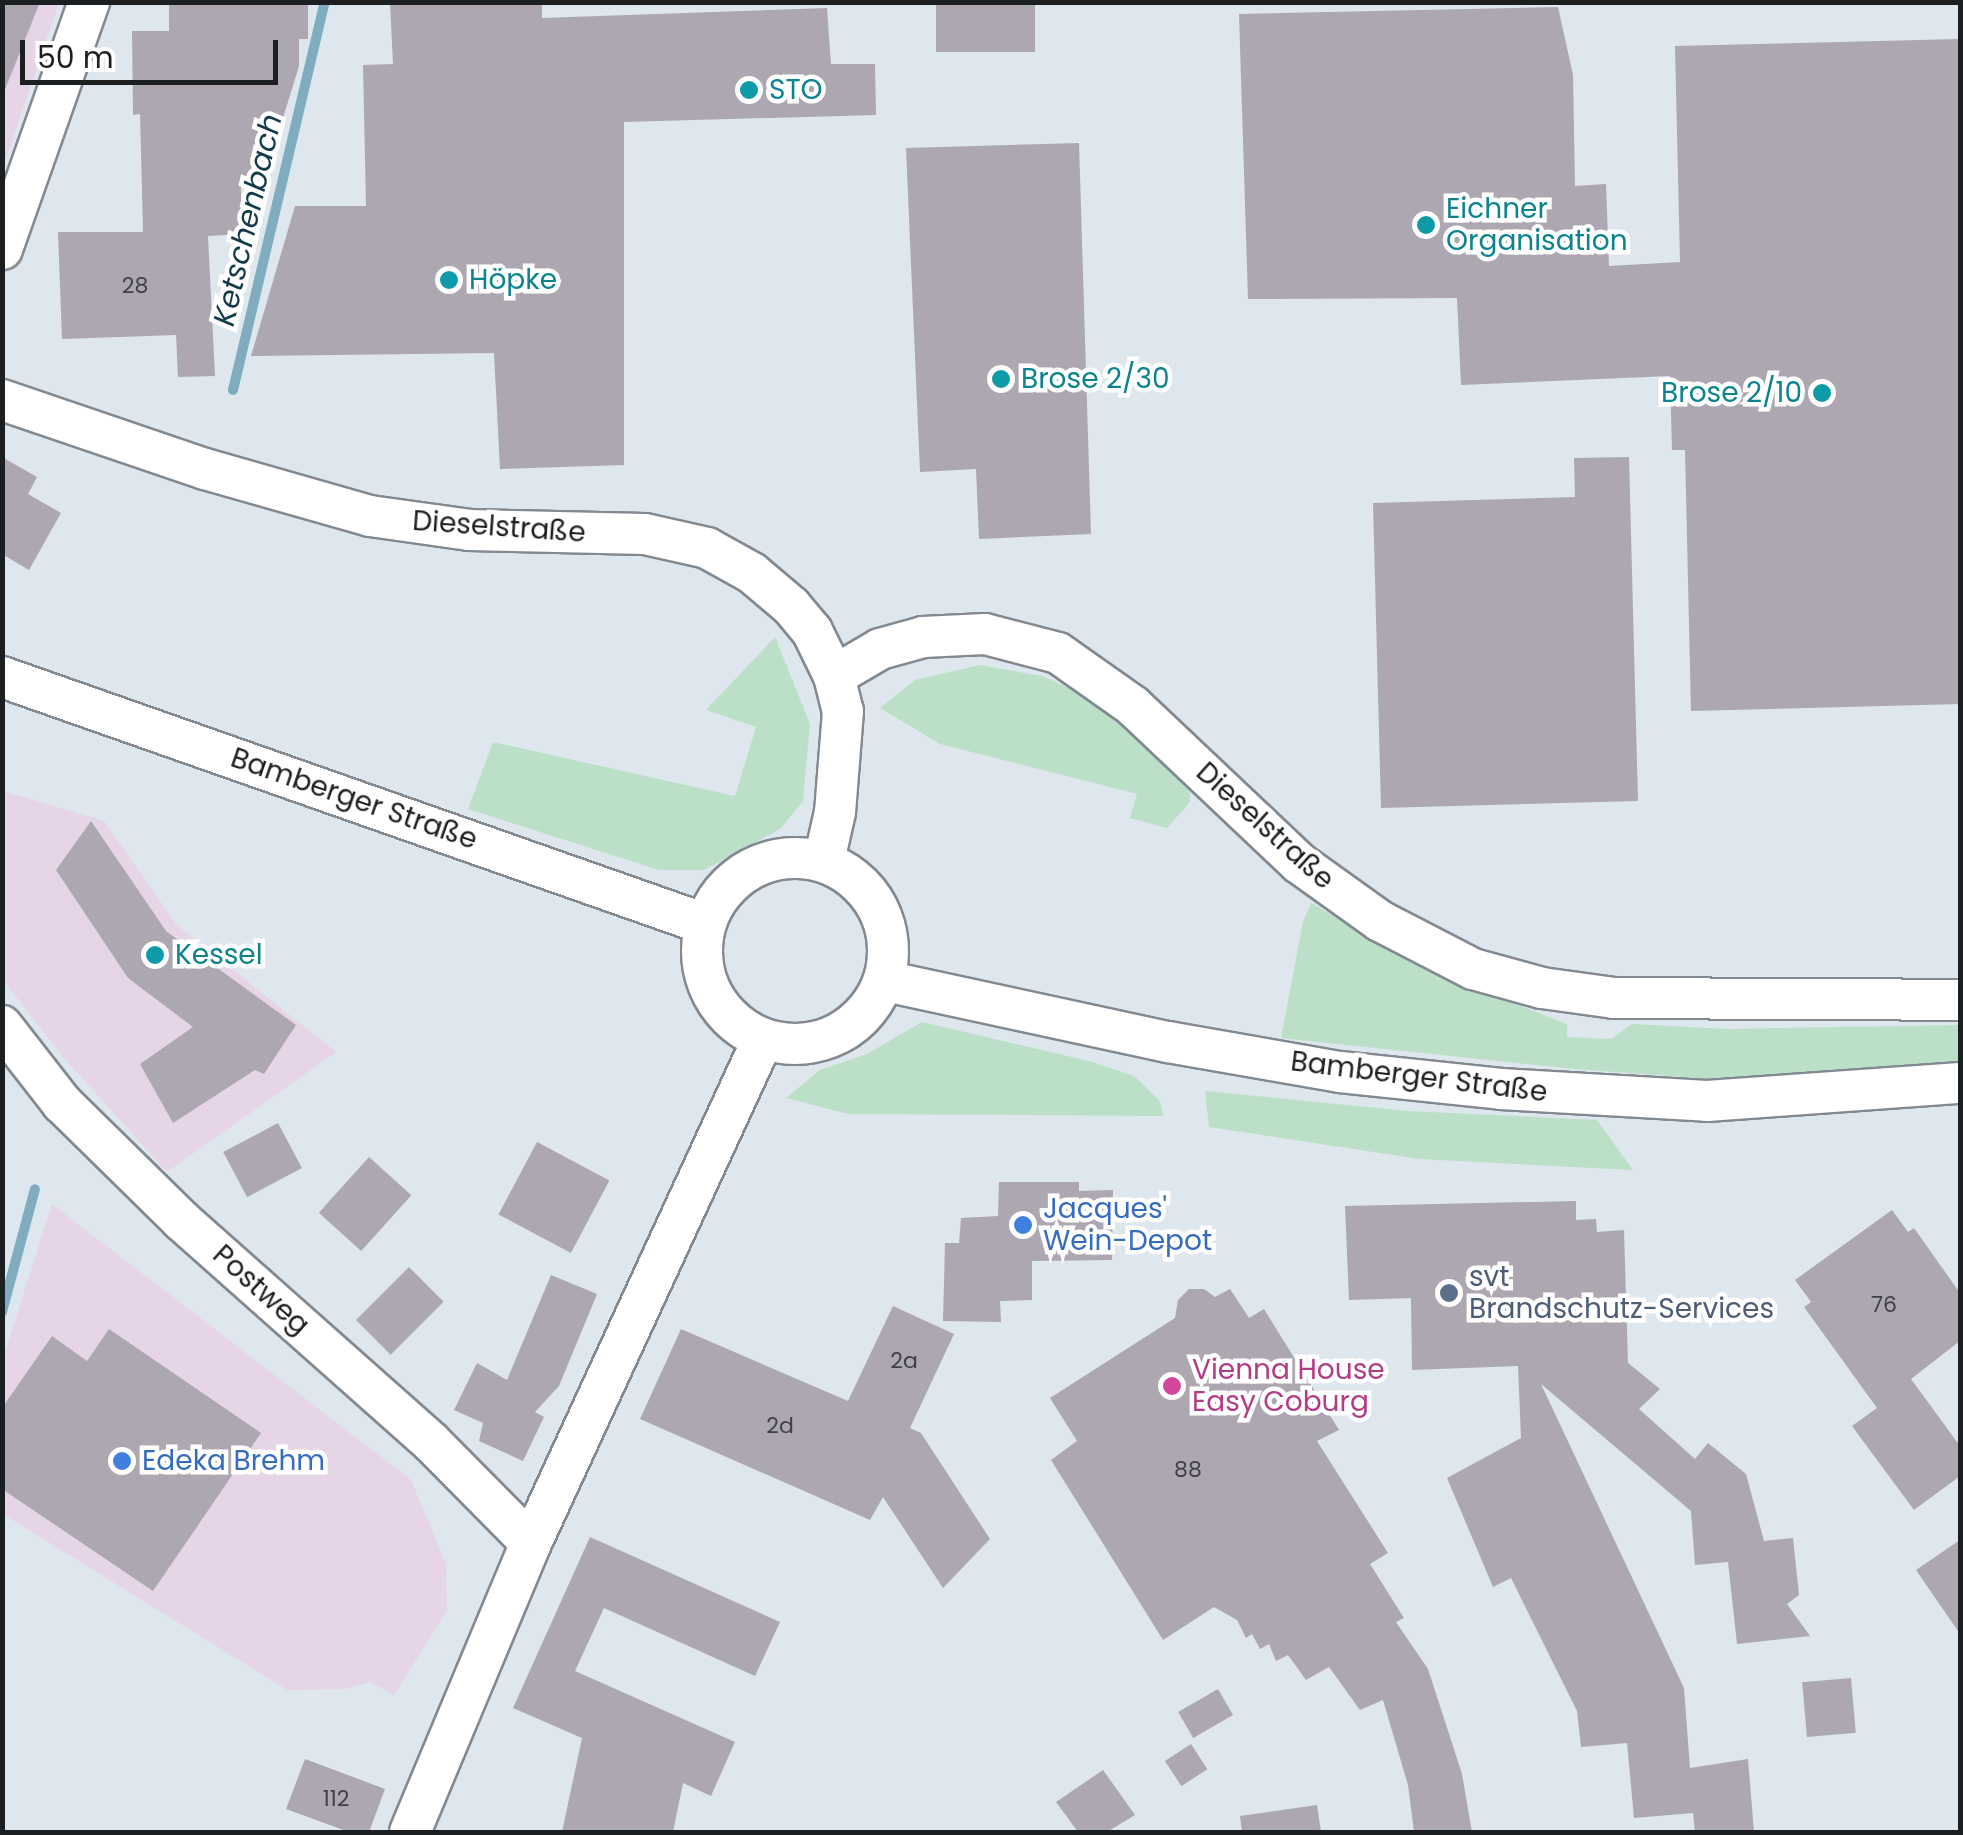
<!DOCTYPE html>
<html>
<head>
<meta charset="utf-8">
<style>
	body { margin:0 }
	#map { position:relative; width:1963px; height:1835px; overflow:hidden; background:#dee6ee; font-family:Poppins,sans-serif }
	div>[style] { position:absolute }
	.commercial>* { inset:0; background:#e6d5e7 }
	.green>* { inset:0; background:#bce0c7 }
	.stream>* { height:10px; margin:-5px; padding:0 5px; transform-origin:5px; border-radius:5px; background:#80acc0 }
	.building>* { inset:0; background:#aca7b0; transform-origin:0 0 }
	.roads { filter:drop-shadow(2px 0 #828990) drop-shadow(-2px 0 #828990) drop-shadow(0 2px #828990) drop-shadow(0 -2px #828990) }
	.minor>* { height:40px; margin:-20px; padding:0 20px; transform-origin:20px; border-radius:20px; background:#fff }
	.minor>.ring { margin:-20px; padding:0; box-sizing:content-box; background:none; border:40px solid #fff; border-radius:50% }
	.dots>* { width:28px; height:28px; translate:-50% -50%; box-sizing:border-box; border:5px solid #fff; border-radius:50% }
	span { translate:-50% -50%; white-space:nowrap; text-align:center; line-height:1.15; -webkit-text-stroke:9px #fff; paint-order:stroke }
	.number-label { font-size:22px; color:#404146 }
	.number-label span { -webkit-text-stroke-width:0 }
	.culture-label { font-size:28px; color:#0d838f }
	.left { translate:0 -50%; text-align:left }
	.right { translate:-100% -50%; text-align:right }
	.street-label { font-size:28px; color:#1c1f22 }
	.shop-label { font-size:28px; color:#366cbe }
	.service-label { font-size:28px; color:#4e5e75 }
	.hotel-label { font-size:28px; color:#b23c85 }
	.water-label { font-size:30px; color:#133a49; font-style:italic }
	.frame { position:absolute; inset:0; border:5px solid #1c1f22; pointer-events:none }
	.scale { position:absolute; left:20px; top:40px; width:258px; height:45px; box-sizing:border-box; border:5px solid #1c1f22; border-top:0; padding-left:12px; font-size:30px; line-height:35px; white-space:nowrap; color:#1c1f22; -webkit-text-stroke:8px #fff; paint-order:stroke }
</style>
</head>
<body>
<div id="map">
	<div class="commercial">
		<i style="clip-path:polygon(3px 3px,59px 3px,3px 167px)"></i>
		<i style="clip-path:polygon(3px 791px,104px 821px,177px 925px,336px 1052px,167px 1172px,63px 1057px,3px 980px)"></i>
		<i style="clip-path:polygon(52px 1204px,411px 1480px,446px 1564px,447px 1611px,394px 1695px,370px 1682px,345px 1689px,287px 1690px,3px 1514px,2px 1362px)"></i>
	</div>
	<div class="green">
		<i style="clip-path:polygon(775px 637px,810px 724px,803px 801px,780px 829px,704px 870px,659px 870px,468px 809px,493px 742px,735px 796px,756px 727px,706px 710px)"></i>
		<i style="clip-path:polygon(980px 665px,1042px 676px,1103px 703px,1190px 792px,1190px 802px,1167px 828px,1130px 818px,1137px 794px,940px 744px,880px 708px,915px 680px)"></i>
		<i style="clip-path:polygon(1311px 903px,1426px 969px,1567px 1024px,1567px 1037px,1611px 1039px,1632px 1024px,1727px 1029px,1960px 1025px,1960px 1065px,1752px 1082px,1574px 1069px,1281px 1038px,1303px 922px)"></i>
		<i style="clip-path:polygon(922px 1022px,1089px 1061px,1134px 1076px,1159px 1100px,1164px 1116px,848px 1114px,786px 1098px,820px 1070px,867px 1054px)"></i>
		<i style="clip-path:polygon(1205px 1091px,1408px 1111px,1597px 1120px,1633px 1170px,1419px 1159px,1209px 1127px)"></i>
	</div>
	<div class="stream">
		<i style="left:233px;top:390px;width:399px;rotate:-76.7deg"></i>
		<i style="left:2px;top:1312px;width:127px;rotate:-75deg"></i>
	</div>
	<div class="building">
		<i style="clip-path:polygon(2px 2px,40px 2px,4px 92px,2px 92px)"></i>
		<i style="clip-path:polygon(169px 2px,308px 2px,308px 39px,299px 39px,299px 66px,283px 118px,258px 119px,256px 182px,241px 182px,241px 234px,208px 236px,215px 376px,178px 377px,176px 335px,62px 339px,58px 232px,143px 232px,140px 114px,133px 115px,132px 31px,169px 31px)"></i>
		<i style="clip-path:polygon(390px 2px,542px 2px,542px 18px,827px 8px,831px 64px,875px 64px,876px 115px,624px 122px,624px 465px,500px 469px,494px 353px,251px 356px,295px 206px,366px 206px,363px 65px,393px 64px)"></i>
		<i style="left:936px;top:2px;width:99px;height:50px"></i>
		<i style="clip-path:polygon(1558px 7px,1573px 75px,1575px 186px,1606px 184px,1609px 266px,1680px 262px,1675px 46px,1960px 39px,1960px 704px,1691px 711px,1685px 450px,1672px 450px,1670px 376px,1461px 385px,1457px 298px,1248px 299px,1239px 14px)"></i>
		<i style="clip-path:polygon(1079px 143px,1091px 534px,979px 539px,976px 469px,920px 472px,906px 148px)"></i>
		<i style="clip-path:polygon(2px 457px,37px 477px,28px 494px,61px 513px,29px 570px,2px 554px)"></i>
		<i style="clip-path:polygon(1629px 457px,1638px 801px,1381px 808px,1373px 503px,1575px 497px,1574px 458px)"></i>
		<i style="clip-path:polygon(91px 821px,166px 931px,296px 1025px,264px 1074px,255px 1070px,173px 1123px,140px 1064px,193px 1027px,128px 978px,56px 870px)"></i>
		<i style="left:278px;top:1123px;width:51px;height:62px;rotate:62deg"></i>
		<i style="left:537px;top:1142px;width:82px;height:82px;rotate:28deg"></i>
		<i style="left:369px;top:1157px;width:57px;height:75px;rotate:42deg"></i>
		<i style="clip-path:polygon(999px 1182px,1079px 1182px,1079px 1191px,1113px 1190px,1112px 1260px,1032px 1261px,1032px 1300px,1000px 1301px,1001px 1322px,943px 1321px,945px 1243px,959px 1243px,961px 1218px,998px 1216px)"></i>
		<i style="clip-path:polygon(1576px 1201px,1576px 1220px,1596px 1219px,1597px 1232px,1624px 1230px,1628px 1363px,1660px 1389px,1639px 1409px,1695px 1459px,1708px 1443px,1746px 1474px,1764px 1541px,1793px 1538px,1799px 1595px,1787px 1604px,1810px 1636px,1737px 1644px,1728px 1562px,1695px 1565px,1691px 1511px,1541px 1384px,1684px 1688px,1690px 1768px,1748px 1759px,1754px 1832px,1695px 1832px,1693px 1813px,1634px 1818px,1627px 1743px,1581px 1747px,1577px 1711px,1511px 1578px,1493px 1587px,1447px 1478px,1521px 1438px,1518px 1366px,1412px 1370px,1411px 1298px,1349px 1300px,1345px 1206px)"></i>
		<i style="clip-path:polygon(1892px 1210px,1908px 1232px,1914px 1228px,1960px 1293px,1960px 1341px,1911px 1379px,1960px 1446px,1960px 1476px,1914px 1510px,1852px 1426px,1877px 1408px,1804px 1307px,1811px 1302px,1795px 1280px)"></i>
		<i style="left:409px;top:1267px;width:49px;height:75px;rotate:45deg"></i>
		<i style="clip-path:polygon(551px 1275px,597px 1294px,559px 1386px,535px 1412px,544px 1417px,523px 1461px,479px 1441px,483px 1423px,454px 1410px,477px 1363px,507px 1380px)"></i>
		<i style="clip-path:polygon(1189px 1289px,1204px 1289px,1215px 1297px,1230px 1289px,1249px 1318px,1264px 1309px,1339px 1430px,1317px 1441px,1388px 1553px,1370px 1564px,1404px 1618px,1396px 1622px,1428px 1669px,1462px 1774px,1472px 1832px,1414px 1832px,1408px 1785px,1383px 1700px,1360px 1710px,1329px 1667px,1306px 1680px,1288px 1655px,1276px 1661px,1269px 1644px,1260px 1649px,1252px 1634px,1246px 1638px,1237px 1620px,1214px 1607px,1163px 1640px,1051px 1460px,1077px 1441px,1050px 1398px,1175px 1318px,1178px 1300px)"></i>
		<i style="clip-path:polygon(893px 1306px,954px 1334px,910px 1428px,921px 1433px,990px 1539px,943px 1588px,883px 1497px,870px 1520px,640px 1419px,681px 1329px,848px 1401px)"></i>
		<i style="clip-path:polygon(109px 1329px,261px 1433px,153px 1591px,2px 1489px,2px 1408px,52px 1336px,87px 1361px)"></i>
		<i style="clip-path:polygon(590px 1537px,780px 1622px,755px 1676px,604px 1608px,575px 1671px,735px 1742px,711px 1796px,683px 1783px,673px 1832px,562px 1832px,582px 1738px,513px 1708px)"></i>
		<i style="clip-path:polygon(1960px 1540px,1960px 1634px,1916px 1570px)"></i>
		<i style="left:1851px;top:1678px;width:55px;height:49px;rotate:85deg"></i>
		<i style="left:1218px;top:1689px;width:30px;height:46px;rotate:60deg"></i>
		<i style="left:1191px;top:1744px;width:30px;height:31px;rotate:57deg"></i>
		<i style="clip-path:polygon(305px 1759px,385px 1789px,369px 1832px,349px 1832px,286px 1809px)"></i>
		<i style="clip-path:polygon(1103px 1770px,1135px 1815px,1107px 1832px,1078px 1832px,1056px 1802px)"></i>
		<i style="clip-path:polygon(1317px 1805px,1321px 1832px,1242px 1832px,1240px 1816px)"></i>
	</div>
	<div class="roads">
		<div class="minor">
			<i style="left:2px;top:249px;width:262px;rotate:-70.6deg"></i>
			<i style="left:2px;top:400px;width:214px;rotate:18.8deg"></i>
			<i style="left:205px;top:469px;width:172px;rotate:15.9deg"></i>
			<i style="left:370px;top:516px;width:100px;rotate:8deg"></i>
			<i style="left:469px;top:530px;width:176px;rotate:1.3deg"></i>
			<i style="left:645px;top:534px;width:64px;rotate:12.7deg"></i>
			<i style="left:707px;top:548px;width:51px;rotate:29.1deg"></i>
			<i style="left:752px;top:573px;width:51px;rotate:40.2deg"></i>
			<i style="left:791px;top:606px;width:33px;rotate:50deg"></i>
			<i style="left:812px;top:631px;width:50px;rotate:63.9deg"></i>
			<i style="left:834px;top:676px;width:36px;rotate:76deg"></i>
			<i style="left:843px;top:711px;width:101px;rotate:94.5deg"></i>
			<i style="left:835px;top:812px;width:50px;rotate:102.7deg"></i>
			<i style="left:834px;top:676px;width:53px;rotate:-30.4deg"></i>
			<i style="left:880px;top:649px;width:45px;rotate:-15.6deg"></i>
			<i style="left:923px;top:637px;width:62px;rotate:-2.8deg"></i>
			<i style="left:985px;top:634px;width:75px;rotate:14.6deg"></i>
			<i style="left:1058px;top:653px;width:92px;rotate:35.2deg"></i>
			<i style="left:1133px;top:706px;width:228px;rotate:43.4deg"></i>
			<i style="left:1299px;top:863px;width:100px;rotate:35.6deg"></i>
			<i style="left:1380px;top:921px;width:105px;rotate:27.3deg"></i>
			<i style="left:1473px;top:969px;width:72px;rotate:15.4deg"></i>
			<i style="left:1542px;top:988px;width:73px;rotate:7.9deg"></i>
			<i style="left:1614px;top:998px;width:346px;rotate:0.3deg"></i>
			<i style="left:2px;top:677px;width:745px;rotate:19.36deg"></i>
			<i class="ring" style="left:702px;top:858px;width:146px;height:146px"></i>
			<i style="left:885px;top:981px;width:289px;rotate:12.2deg"></i>
			<i style="left:1168px;top:1042px;width:175px;rotate:9.9deg"></i>
			<i style="left:1340px;top:1072px;width:162px;rotate:6deg"></i>
			<i style="left:1501px;top:1089px;width:206px;rotate:3.3deg"></i>
			<i style="left:1707px;top:1101px;width:254px;rotate:-4.1deg"></i>
			<i style="left:2px;top:1026px;width:98px;rotate:52.1deg"></i>
			<i style="left:62px;top:1103px;width:167px;rotate:44.5deg"></i>
			<i style="left:181px;top:1220px;width:334px;rotate:41.6deg"></i>
			<i style="left:431px;top:1442px;width:142px;rotate:45.3deg"></i>
			<i style="left:410px;top:1832px;width:313px;rotate:-67.3deg"></i>
			<i style="left:531px;top:1543px;width:555px;rotate:-65.28deg"></i>
		</div>
	</div>
	<div class="dots">
		<i style="left:749px;top:90px;background:#0f9aa8"></i>
		<i style="left:1426px;top:225px;background:#0f9aa8"></i>
		<i style="left:449px;top:280px;background:#0f9aa8"></i>
		<i style="left:1001px;top:379px;background:#0f9aa8"></i>
		<i style="left:1822px;top:393px;background:#0f9aa8"></i>
		<i style="left:155px;top:955px;background:#0f9aa8"></i>
		<i style="left:1023px;top:1225px;background:#3f7fe0"></i>
		<i style="left:1449px;top:1293px;background:#5c6f8a"></i>
		<i style="left:1172px;top:1386px;background:#d1479c"></i>
		<i style="left:122px;top:1461px;background:#3f7fe0"></i>
	</div>
	<div class="number-label">
		<span style="left:135px;top:286px">28</span>
		<span style="left:1884px;top:1305px">76</span>
		<span style="left:904px;top:1361px">2a</span>
		<span style="left:780px;top:1426px">2d</span>
		<span style="left:1188px;top:1470px">88</span>
		<span style="left:336px;top:1799px">112</span>
	</div>
	<div class="culture-label">
		<span class="left" style="left:769px;top:90px">STO</span>
		<span class="left" style="left:1446px;top:225px">Eichner<br>Organisation</span>
		<span class="left" style="left:469px;top:280px">Höpke</span>
		<span class="left" style="left:1021px;top:379px">Brose 2/30</span>
		<span class="right" style="left:1802px;top:393px">Brose 2/10</span>
		<span class="left" style="left:175px;top:955px">Kessel</span>
	</div>
	<div class="street-label">
		<span style="left:499px;top:527px;rotate:4deg">Dieselstraße</span>
		<span style="left:354px;top:799px;rotate:19deg">Bamberger Straße</span>
		<span style="left:1265px;top:826px;rotate:42deg">Dieselstraße</span>
		<span style="left:1419px;top:1077px;rotate:7deg">Bamberger Straße</span>
		<span style="left:261px;top:1290px;rotate:42deg">Postweg</span>
	</div>
	<div class="shop-label">
		<span class="left" style="left:1043px;top:1225px">Jacques'<br>Wein-Depot</span>
		<span class="left" style="left:142px;top:1461px">Edeka Brehm</span>
	</div>
	<div class="service-label">
		<span class="left" style="left:1469px;top:1293px">svt<br>Brandschutz-Services</span>
	</div>
	<div class="hotel-label">
		<span class="left" style="left:1192px;top:1386px">Vienna House<br>Easy Coburg</span>
	</div>
	<div class="water-label">
		<span style="left:248px;top:220px;rotate:-77deg">Ketschenbach</span>
	</div>
	<div class="frame"></div>
	<div class="scale">50 m</div>
</div>
</body>
</html>
